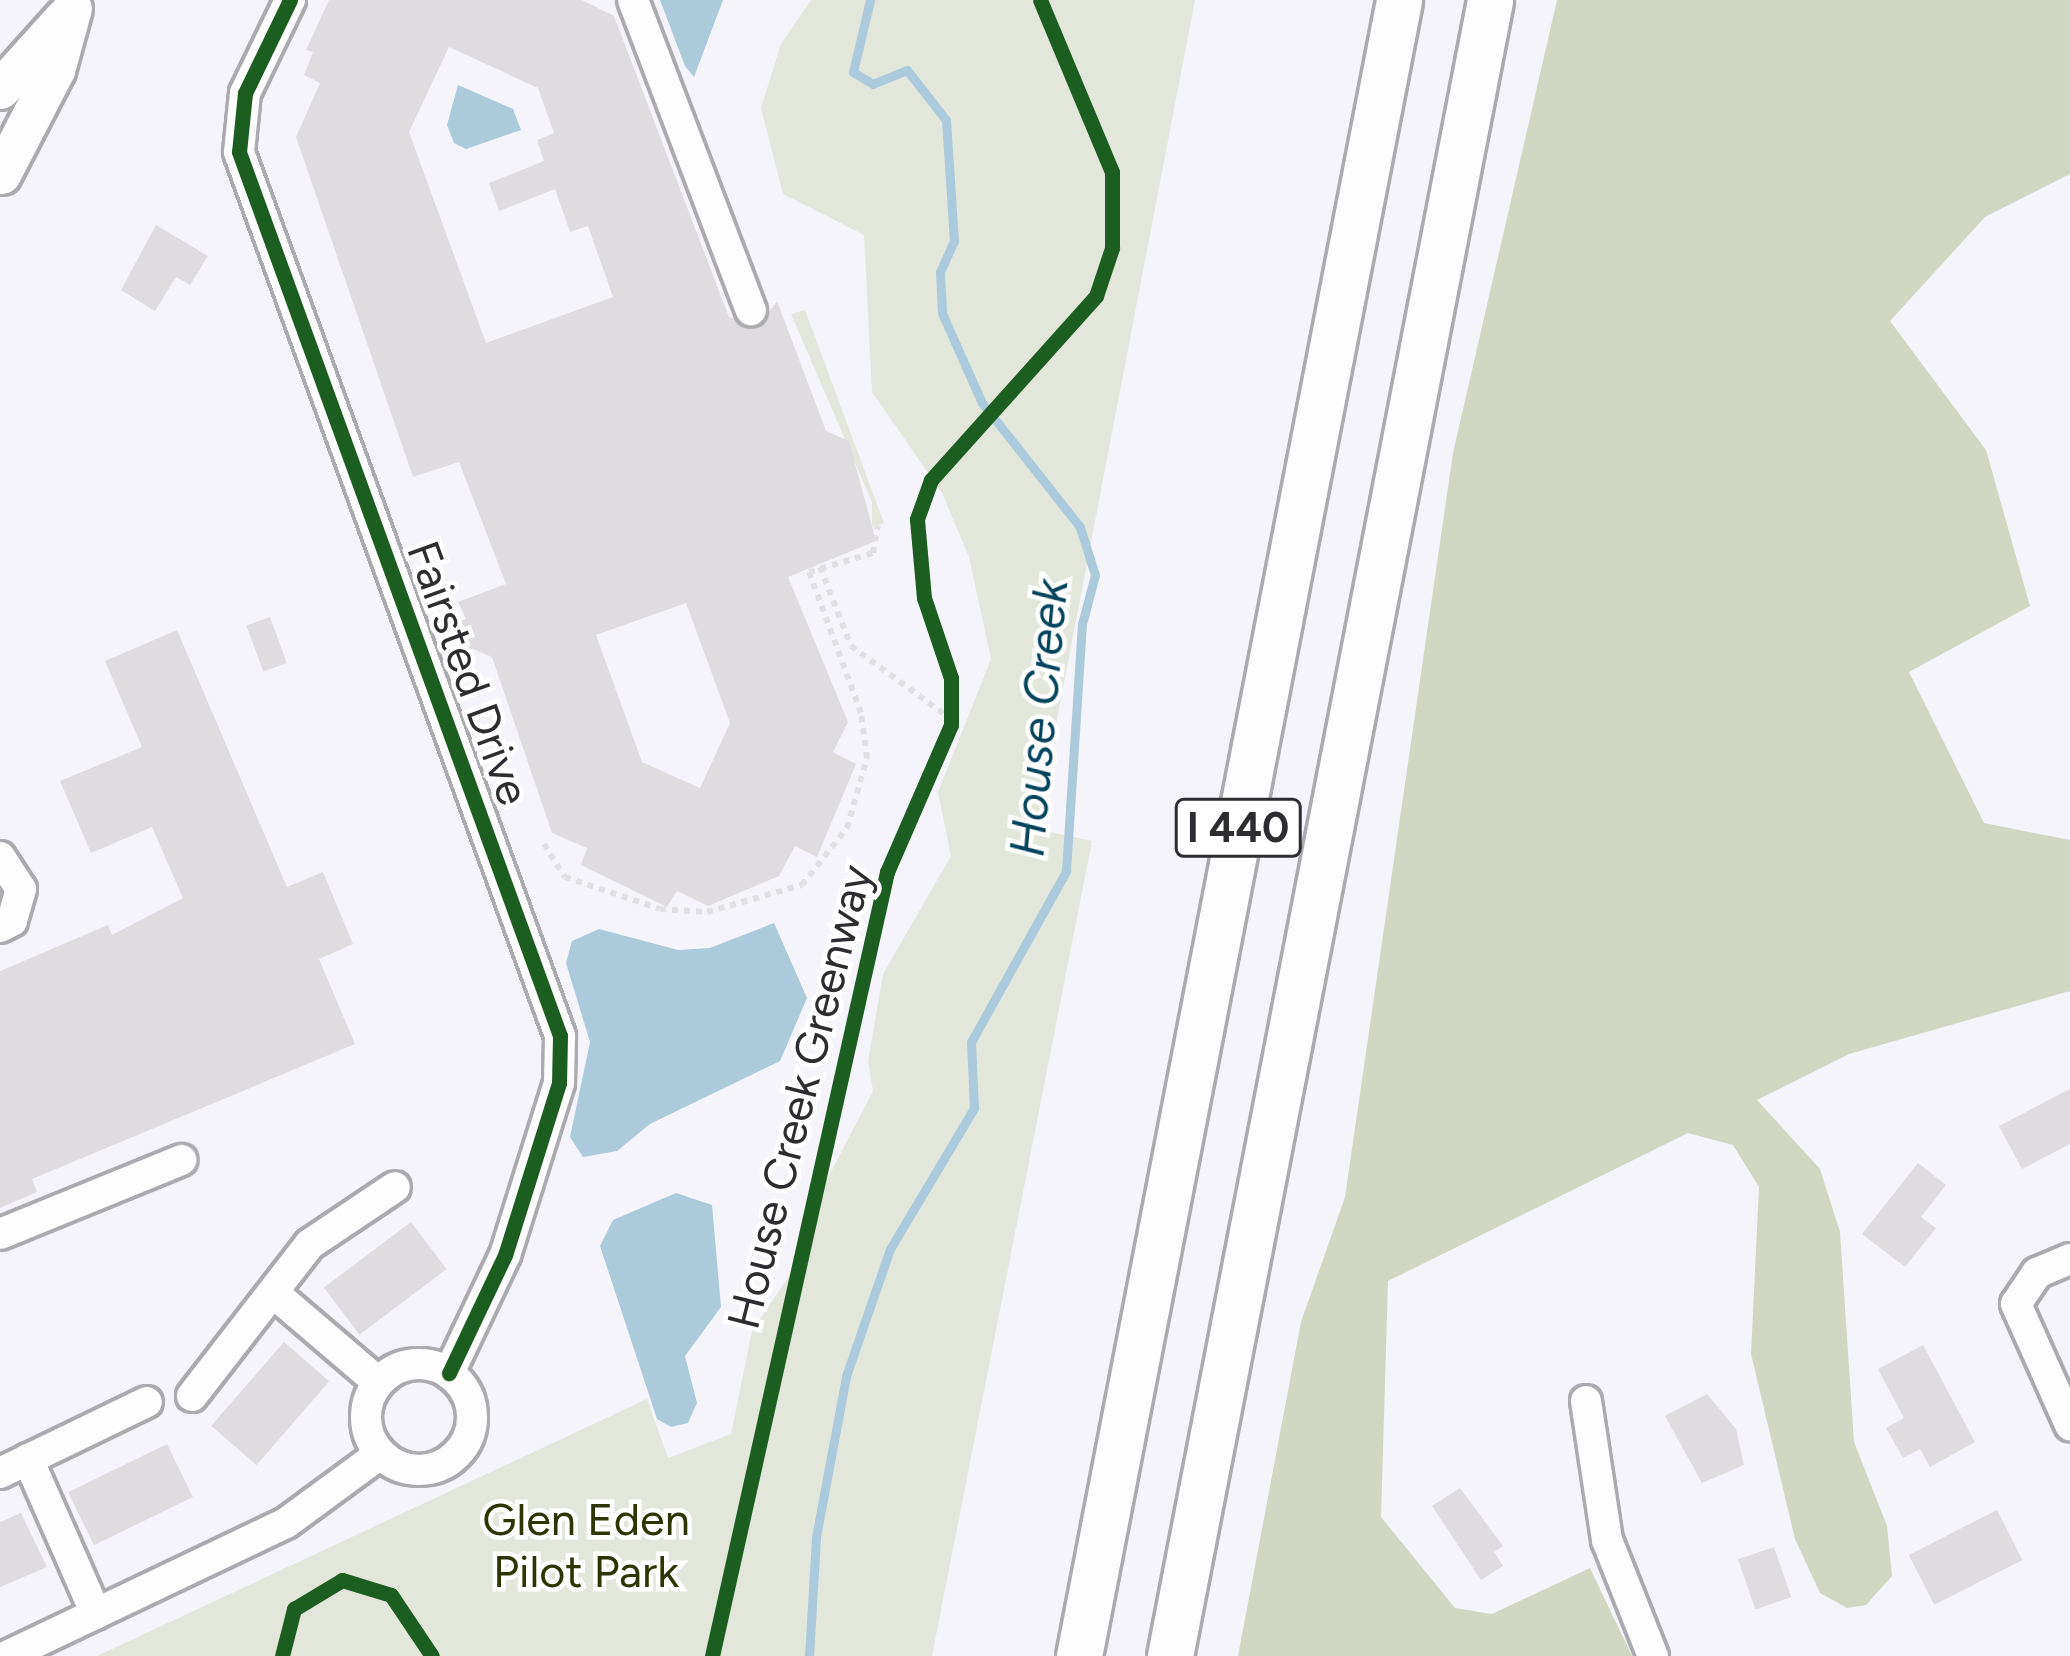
<!DOCTYPE html>
<html>
<head>
<meta charset="utf-8">
<style>
	body { margin:0 }
	#map { position:relative; width:2070px; height:1656px; overflow:hidden; background:#f5f4fb; font-family:Figtree,sans-serif }
	div>[style] { position:absolute }
	.green>* { inset:0; background:#e3e7db }
	.forest>* { inset:0; background:#d2d7c3 }
	.water>* { inset:0; background:#abcadc }
	.stream>* { height:9px; margin:-4.5px; padding:0 4.5px; transform-origin:4.5px; border-radius:4.5px; background:#abcadc }
	.building>* { inset:0; background:#dfdcdf; transform-origin:0 0 }
	.path>* { height:6px; margin-top:-3px; transform-origin:0; background:repeating-linear-gradient(90deg,#e1e1e4 0 6px,transparent 0 12px) }
	.roads { filter:drop-shadow(3px 0 #abaaaf) drop-shadow(-3px 0 #abaaaf) drop-shadow(0 3px #abaaaf) drop-shadow(0 -3px #abaaaf) }
	.minor>* { height:30px; margin:-15px; padding:0 15px; transform-origin:15px; border-radius:15px; background:#fefdfe }
	.minor>.ring { margin:-15px; padding:0; box-sizing:content-box; background:none; border:30px solid #fefdfe; border-radius:50% }
	.major>* { height:39px; margin:-19.5px; padding:0 19.5px; transform-origin:19.5px; border-radius:19.5px; background:#fefdfe }
	.highway>* { height:45px; margin:-22.5px; padding:0 22.5px; transform-origin:22.5px; border-radius:22.5px; background:#fefdfe }
	.cycleway>* { height:15px; margin:-7.5px; padding:0 7.5px; transform-origin:7.5px; border-radius:7.5px; background:#1b5e20 }
	span { translate:-50% -50%; white-space:nowrap; text-align:center; line-height:1.15; -webkit-text-stroke:9px #fff; paint-order:stroke }
	.shield-label span { padding:3px 9px; background:#fff; border:3px solid; border-radius:9px; -webkit-text-stroke-width:0 }
	.shield-label { font-size:42px; color:#2d2c31; font-weight:700 }
	.street-label { font-size:45px; color:#2d2c31 }
	.park-label { font-size:45px; color:#2c3503 }
	.water-label { font-size:48px; color:#03445c; font-style:italic }
</style>
</head>
<body>
<div id="map">
	<div class="green">
		<i style="clip-path:polygon(811px 0,1195px 0,1036px 829px,1092px 841px,932px 1656px,97px 1656px,647px 1399px,668px 1458px,731px 1434px,752px 1331px,797px 1264px,808px 1216px,873px 1091px,868px 1061px,883px 974px,951px 856px,938px 792px,991px 659px,969px 557px,942px 493px,872px 392px,864px 235px,783px 194px,761px 108px,781px 44px)"></i>
		<i style="clip-path:polygon(805px 310px,884px 523px,872px 527px,872px 502px,791px 314px)"></i>
	</div>
	<div class="forest">
		<i style="clip-path:polygon(1557px 0,2070px 0,2070px 174px,1985px 217px,1890px 321px,1986px 450px,2030px 606px,1909px 672px,1984px 823px,2070px 840px,2070px 991px,1849px 1054px,1757px 1100px,1820px 1169px,1840px 1232px,1854px 1442px,1887px 1526px,1892px 1576px,1866px 1605px,1847px 1608px,1820px 1593px,1795px 1539px,1751px 1354px,1759px 1187px,1733px 1145px,1688px 1133px,1388px 1281px,1381px 1517px,1455px 1608px,1492px 1614px,1590px 1568px,1632px 1656px,1238px 1656px,1301px 1322px,1345px 1197px,1453px 453px)"></i>
	</div>
	<div class="water">
		<i style="clip-path:polygon(660px 0,723px 0,694px 77px,685px 66px)"></i>
		<i style="clip-path:polygon(458px 85px,513px 109px,521px 130px,466px 149px,454px 143px,447px 125px)"></i>
		<i style="clip-path:polygon(774px 923px,807px 998px,780px 1061px,650px 1124px,617px 1151px,583px 1157px,570px 1137px,590px 1042px,566px 963px,572px 941px,599px 929px,678px 950px,710px 948px)"></i>
		<i style="clip-path:polygon(676px 1193px,712px 1205px,721px 1307px,685px 1356px,697px 1403px,688px 1423px,671px 1427px,657px 1419px,600px 1246px,613px 1220px)"></i>
	</div>
	<div class="stream">
		<i style="left:809px;top:1656px;width:119px;rotate:-86.6deg"></i>
		<i style="left:816px;top:1537px;width:164px;rotate:-79.4deg"></i>
		<i style="left:846px;top:1376px;width:134px;rotate:-70.9deg"></i>
		<i style="left:890px;top:1249px;width:164px;rotate:-59.2deg"></i>
		<i style="left:974px;top:1108px;width:66px;rotate:-92.6deg"></i>
		<i style="left:971px;top:1042px;width:196px;rotate:-60.9deg"></i>
		<i style="left:1066px;top:871px;width:248px;rotate:-86.3deg"></i>
		<i style="left:1082px;top:624px;width:51px;rotate:-75.1deg"></i>
		<i style="left:1095px;top:575px;width:50px;rotate:-107.4deg"></i>
		<i style="left:1080px;top:527px;width:158px;rotate:-128.3deg"></i>
		<i style="left:982px;top:403px;width:98px;rotate:-114deg"></i>
		<i style="left:942px;top:313px;width:41px;rotate:-92.8deg"></i>
		<i style="left:940px;top:272px;width:34px;rotate:-66deg"></i>
		<i style="left:954px;top:241px;width:121px;rotate:-93.8deg"></i>
		<i style="left:946px;top:120px;width:63px;rotate:-128deg"></i>
		<i style="left:907px;top:70px;width:37px;rotate:158deg"></i>
		<i style="left:873px;top:84px;width:23px;rotate:-149deg"></i>
		<i style="left:853px;top:72px;width:74px;rotate:-76.7deg"></i>
	</div>
	<div class="building">
		<i style="clip-path:polygon(evenodd,329px 0,582px 0,614px 16px,729px 317px,757px 328px,777px 301px,826px 431px,849px 441px,876px 541px,788px 577px,848px 722px,833px 752px,856px 764px,817px 857px,795px 846px,779px 876px,708px 906px,677px 891px,667px 907px,581px 865px,587px 848px,552px 833px,492px 657px,468px 647px,458px 621px,466px 619px,458px 602px,506px 584px,459px 462px,413px 477px,296px 137px,320px 83px,304px 75px,313px 52px,306px 50px,329px 0,449px 47px,538px 88px,554px 133px,537px 140px,544px 161px,489px 183px,499px 211px,555px 189px,570px 232px,588px 226px,613px 297px,486px 343px,409px 132px,449px 47px,329px 0,686px 603px,730px 723px,700px 788px,642px 762px,596px 635px,686px 603px)"></i>
		<i style="clip-path:polygon(156px 225px,208px 256px,190px 285px,176px 277px,155px 311px,121px 290px)"></i>
		<i style="left:270px;top:617px;width:49px;height:25px;rotate:70deg"></i>
		<i style="clip-path:polygon(177px 630px,287px 887px,323px 872px,353px 944px,319px 959px,355px 1044px,32px 1179px,37px 1192px,0 1208px,0 971px,108px 925px,112px 935px,183px 898px,152px 827px,91px 853px,60px 781px,142px 747px,105px 661px)"></i>
		<i style="clip-path:polygon(2070px 1089px,2070px 1144px,2022px 1169px,1999px 1126px)"></i>
		<i style="clip-path:polygon(1918px 1163px,1946px 1185px,1921px 1217px,1936px 1228px,1905px 1267px,1862px 1234px)"></i>
		<i style="left:411px;top:1222px;width:59px;height:109px;rotate:53deg"></i>
		<i style="left:284px;top:1342px;width:60px;height:111px;rotate:41deg"></i>
		<i style="clip-path:polygon(1923px 1345px,1975px 1442px,1930px 1467px,1920px 1449px,1903px 1458px,1886px 1428px,1904px 1418px,1878px 1369px)"></i>
		<i style="clip-path:polygon(1707px 1394px,1736px 1429px,1744px 1465px,1702px 1483px,1665px 1416px)"></i>
		<i style="left:167px;top:1444px;width:59px;height:110px;rotate:64deg"></i>
		<i style="clip-path:polygon(1460px 1488px,1503px 1546px,1494px 1552px,1503px 1566px,1481px 1580px,1432px 1506px)"></i>
		<i style="left:1997px;top:1510px;width:56px;height:99px;rotate:63deg"></i>
		<i style="clip-path:polygon(21px 1513px,47px 1567px,0 1587px,0 1522px)"></i>
		<i style="left:1774px;top:1547px;width:53px;height:38px;rotate:71deg"></i>
	</div>
	<div class="path">
		<i style="left:820px;top:567px;width:85px;rotate:68.6deg"></i>
		<i style="left:851px;top:646px;width:124px;rotate:36.1deg"></i>
		<i style="left:544px;top:844px;width:39px;rotate:58deg"></i>
		<i style="left:565px;top:877px;width:100px;rotate:18.6deg"></i>
		<i style="left:660px;top:909px;width:47px;rotate:3.7deg"></i>
		<i style="left:707px;top:912px;width:99px;rotate:-15.9deg"></i>
		<i style="left:802px;top:885px;width:73px;rotate:-51.7deg"></i>
		<i style="left:847px;top:828px;width:73px;rotate:-74.1deg"></i>
		<i style="left:867px;top:758px;width:45px;rotate:-97.6deg"></i>
		<i style="left:861px;top:713px;width:150px;rotate:-110.2deg"></i>
		<i style="left:809px;top:572px;width:67px;rotate:-16.5deg"></i>
		<i style="left:873px;top:553px;width:28px;rotate:-80deg"></i>
	</div>
	<div class="roads">
		<div class="minor">
			<i style="left:290px;top:0;width:103px;rotate:115.8deg"></i>
			<i style="left:245px;top:93px;width:59px;rotate:95.8deg"></i>
			<i style="left:239px;top:152px;width:940px;rotate:70.04deg"></i>
			<i style="left:560px;top:1036px;width:47px;rotate:91.2deg"></i>
			<i style="left:559px;top:1083px;width:180px;rotate:107.4deg"></i>
			<i style="left:505px;top:1255px;width:131px;rotate:115.4deg"></i>
			<i style="left:633px;top:0;width:332px;rotate:69.2deg"></i>
			<i style="left:0;top:857px;width:38px;rotate:57deg"></i>
			<i style="left:21px;top:889px;width:33px;rotate:106deg"></i>
			<i style="left:12px;top:921px;width:13px;rotate:153deg"></i>
			<i style="left:0;top:1234px;width:196px;rotate:-22.2deg"></i>
			<i style="left:2070px;top:1259px;width:36px;rotate:157deg"></i>
			<i style="left:2037px;top:1273px;width:37px;rotate:124deg"></i>
			<i style="left:2016px;top:1304px;width:133px;rotate:65.9deg"></i>
			<i style="left:276px;top:1295px;width:134px;rotate:40.5deg"></i>
			<i class="ring" style="left:366px;top:1364px;width:76px;height:76px"></i>
			<i style="left:192px;top:1396px;width:192px;rotate:-52.2deg"></i>
			<i style="left:310px;top:1244px;width:102px;rotate:-33.8deg"></i>
			<i style="left:1586px;top:1401px;width:141px;rotate:81.4deg"></i>
			<i style="left:1607px;top:1540px;width:125px;rotate:68.4deg"></i>
			<i style="left:28px;top:1459px;width:169px;rotate:66.3deg"></i>
			<i style="left:0;top:1473px;width:163px;rotate:-25.8deg"></i>
			<i style="left:7px;top:1656px;width:309px;rotate:-25.5deg"></i>
			<i style="left:286px;top:1523px;width:117px;rotate:-36.3deg"></i>
		</div>
		<div class="major">
			<i style="left:0;top:89px;width:96px;rotate:-48deg"></i>
			<i style="left:1px;top:174px;width:117px;rotate:-62.6deg"></i>
			<i style="left:55px;top:70px;width:64px;rotate:-74.7deg"></i>
		</div>
		<div class="highway">
			<i style="left:1079px;top:1656px;width:1687px;rotate:-79.06deg"></i>
			<i style="left:1170px;top:1656px;width:1687px;rotate:-79.06deg"></i>
		</div>
	</div>
	<div class="cycleway">
		<i style="left:290px;top:0;width:103px;rotate:115.8deg"></i>
		<i style="left:245px;top:93px;width:59px;rotate:95.8deg"></i>
		<i style="left:239px;top:152px;width:940px;rotate:70.04deg"></i>
		<i style="left:560px;top:1036px;width:47px;rotate:91.2deg"></i>
		<i style="left:559px;top:1083px;width:180px;rotate:107.4deg"></i>
		<i style="left:505px;top:1255px;width:131px;rotate:115.4deg"></i>
		<i style="left:282px;top:1656px;width:49px;rotate:-75.7deg"></i>
		<i style="left:294px;top:1609px;width:56px;rotate:-31.1deg"></i>
		<i style="left:342px;top:1580px;width:51px;rotate:17deg"></i>
		<i style="left:391px;top:1595px;width:73px;rotate:56.1deg"></i>
		<i style="left:712px;top:1656px;width:803px;rotate:-77.42deg"></i>
		<i style="left:887px;top:872px;width:160px;rotate:-66.5deg"></i>
		<i style="left:951px;top:725px;width:47px;rotate:-90deg"></i>
		<i style="left:951px;top:678px;width:84px;rotate:-108.6deg"></i>
		<i style="left:924px;top:598px;width:79px;rotate:-95.1deg"></i>
		<i style="left:917px;top:519px;width:41px;rotate:-70.3deg"></i>
		<i style="left:931px;top:480px;width:247px;rotate:-48.1deg"></i>
		<i style="left:1096px;top:296px;width:51px;rotate:-71.6deg"></i>
		<i style="left:1112px;top:248px;width:76px;rotate:-90deg"></i>
		<i style="left:1112px;top:172px;width:186px;rotate:-112.7deg"></i>
	</div>
	<div class="shield-label">
		<span style="left:1238px;top:828px">I 440</span>
	</div>
	<div class="street-label">
		<span style="left:468px;top:673px;rotate:70deg">Fairsted Drive</span>
		<span style="left:800px;top:1097px;rotate:-76deg">House Creek Greenway</span>
	</div>
	<div class="park-label">
		<span style="left:586px;top:1546px">Glen Eden<br>Pilot Park</span>
	</div>
	<div class="water-label">
		<span style="left:1039px;top:718px;rotate:-85deg">House Creek</span>
	</div>
</div>
</body>
</html>
